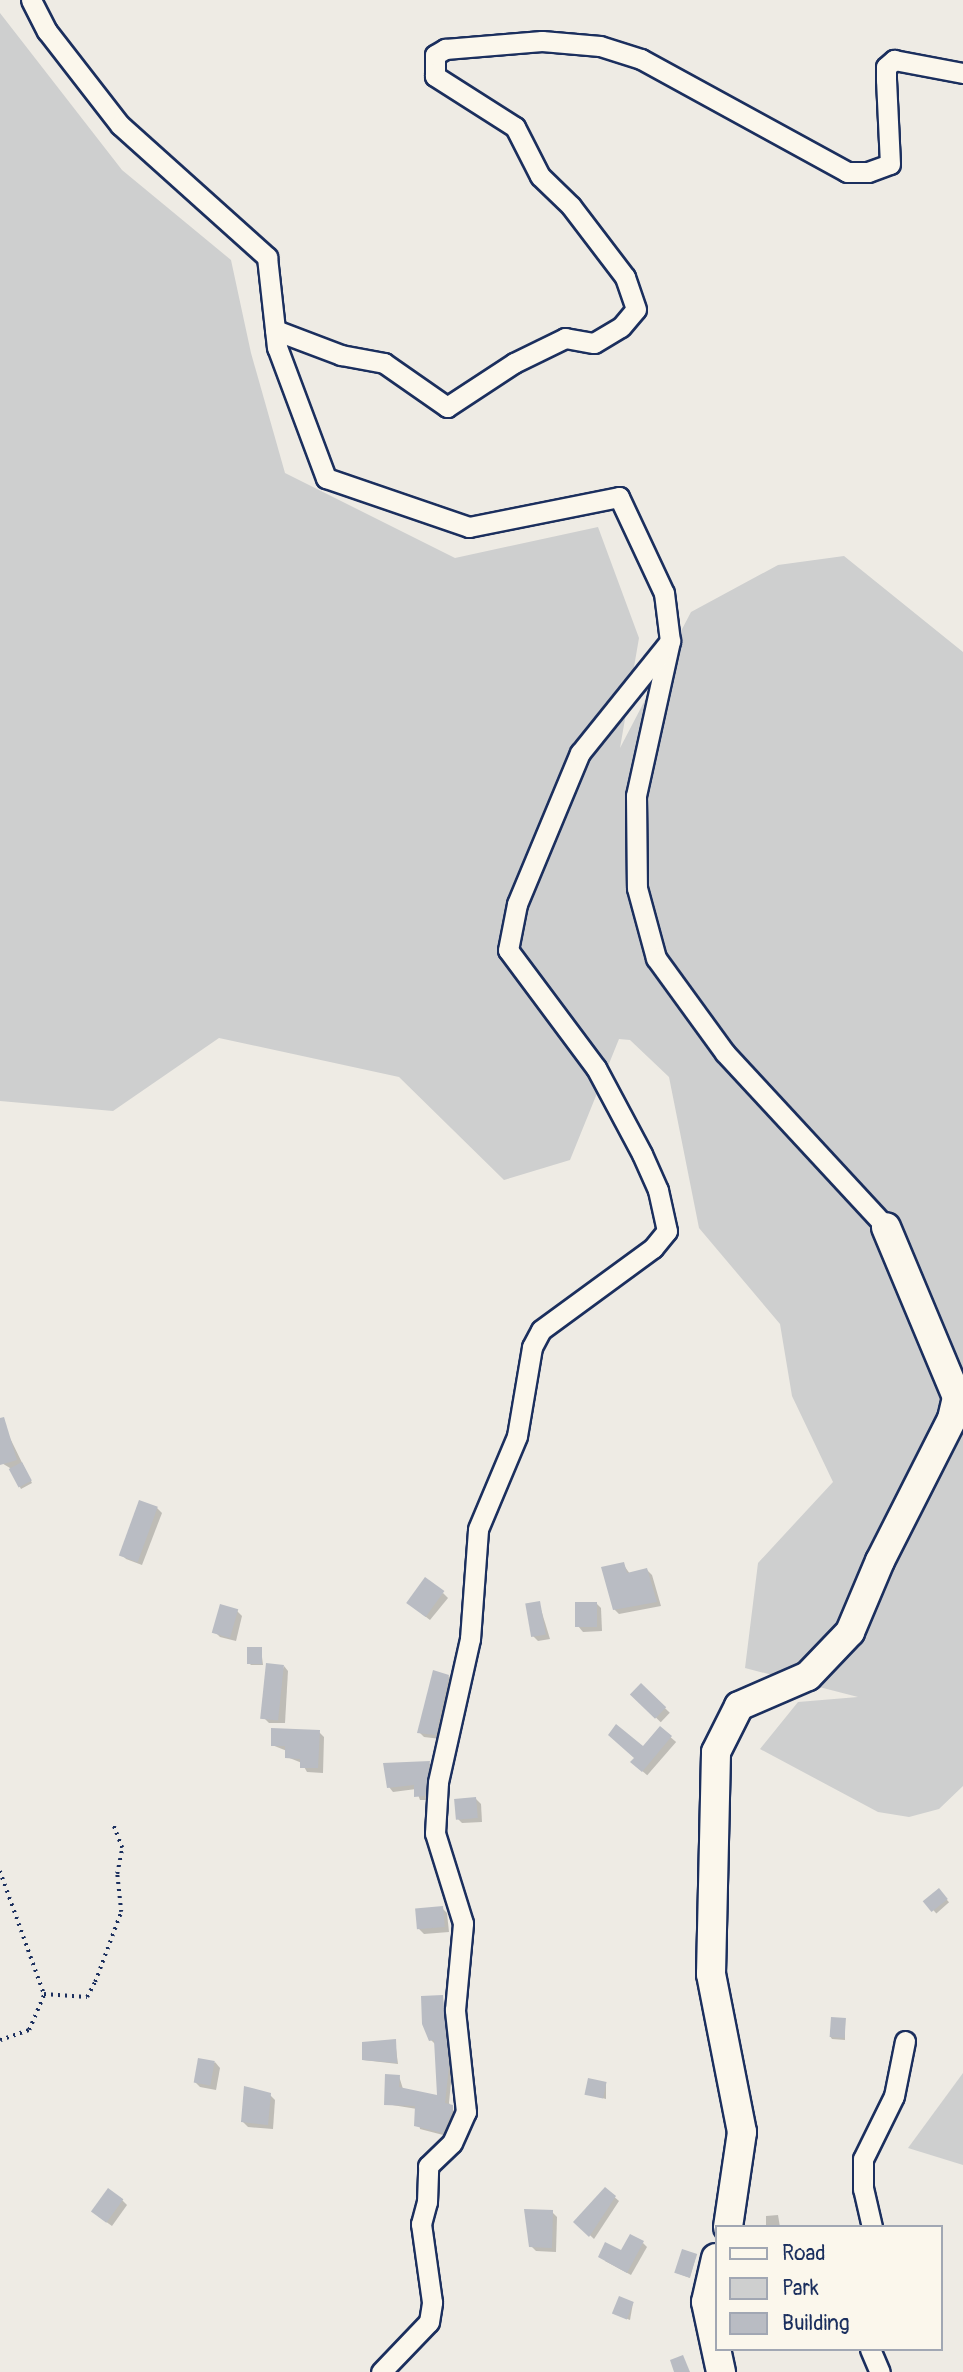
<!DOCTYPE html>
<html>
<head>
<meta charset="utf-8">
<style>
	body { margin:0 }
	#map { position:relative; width:963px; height:2372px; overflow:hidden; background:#eeebe4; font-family:Pangolin,sans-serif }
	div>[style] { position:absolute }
	.green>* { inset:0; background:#cecfcf }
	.shadow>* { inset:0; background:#0003; transform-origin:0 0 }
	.building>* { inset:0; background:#b9bcc3; transform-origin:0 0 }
	.path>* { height:3.5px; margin-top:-1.75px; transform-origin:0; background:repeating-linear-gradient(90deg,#1b2f5e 0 2px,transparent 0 7px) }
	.roads { filter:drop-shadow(2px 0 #1b2f5e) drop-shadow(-2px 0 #1b2f5e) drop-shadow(0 2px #1b2f5e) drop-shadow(0 -2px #1b2f5e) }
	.street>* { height:19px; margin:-9.5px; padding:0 9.5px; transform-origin:9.5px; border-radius:9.5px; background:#fbf7ec }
	.secondary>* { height:28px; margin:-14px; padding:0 14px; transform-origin:14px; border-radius:14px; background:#fbf7ec }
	span { translate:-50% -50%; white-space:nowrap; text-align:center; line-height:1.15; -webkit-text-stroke:6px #fbf7ec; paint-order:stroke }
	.legend { position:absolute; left:715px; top:2225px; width:228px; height:126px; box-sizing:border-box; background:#fbf7ec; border:2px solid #a1a7b3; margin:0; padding:9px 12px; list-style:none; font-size:21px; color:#1b2f5e }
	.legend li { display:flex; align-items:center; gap:14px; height:35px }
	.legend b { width:35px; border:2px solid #a1a7b3 }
</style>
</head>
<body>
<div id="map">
	<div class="green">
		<i style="clip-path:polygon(0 13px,122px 170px,231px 260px,251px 353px,285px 473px,455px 558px,598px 527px,639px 638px,620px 748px,691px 612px,778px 565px,844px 556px,963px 652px,963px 1786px,939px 1809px,909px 1817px,878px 1812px,760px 1749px,798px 1702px,858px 1697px,745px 1668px,758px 1563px,833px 1482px,792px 1396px,780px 1324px,699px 1228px,669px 1077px,630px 1040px,619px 1039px,570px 1160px,504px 1180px,399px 1077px,219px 1038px,113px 1111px,0 1101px)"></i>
		<i style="clip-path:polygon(963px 2073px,963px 2165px,908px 2148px)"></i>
	</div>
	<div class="shadow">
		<i style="clip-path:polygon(8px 1434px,32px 1483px,21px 1489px,10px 1468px,0 1462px,0 1437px)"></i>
		<i style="clip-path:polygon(157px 1508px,162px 1513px,142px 1565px,126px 1559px,121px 1554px)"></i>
		<i style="clip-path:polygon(623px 1564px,630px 1574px,647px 1570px,652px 1575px,661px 1606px,619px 1614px,614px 1609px)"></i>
		<i style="clip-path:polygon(443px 1593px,448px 1598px,430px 1620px,413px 1607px)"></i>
		<i style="clip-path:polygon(539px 1603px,550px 1639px,538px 1641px,533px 1636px)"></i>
		<i style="clip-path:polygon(596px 1603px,601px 1608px,602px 1631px,583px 1632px,578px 1626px)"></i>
		<i style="clip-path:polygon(237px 1611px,242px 1616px,236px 1641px,220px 1637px,215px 1632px)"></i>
		<i style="clip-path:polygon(261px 1649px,263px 1665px,251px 1665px,249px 1663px)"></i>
		<i style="clip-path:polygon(284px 1666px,288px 1671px,285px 1723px,269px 1723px,265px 1719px)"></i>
		<i style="clip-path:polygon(449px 1676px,454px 1681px,441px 1739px,424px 1737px,419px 1732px)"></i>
		<i style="left:641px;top:1685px;width:40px;height:13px;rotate:44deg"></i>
		<i style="left:661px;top:1729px;width:20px;height:44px;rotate:41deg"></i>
		<i style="clip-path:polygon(319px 1732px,324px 1737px,323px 1773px,307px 1772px,302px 1763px,287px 1757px,287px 1751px,272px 1745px)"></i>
		<i style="clip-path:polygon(429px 1763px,433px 1767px,428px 1800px,420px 1800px,416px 1789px,393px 1792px,389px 1787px)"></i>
		<i style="clip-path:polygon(476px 1799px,481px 1804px,482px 1822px,462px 1823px,457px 1818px)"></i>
		<i style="left:939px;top:1891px;width:15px;height:17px;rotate:48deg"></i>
		<i style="clip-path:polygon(442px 1908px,447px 1913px,449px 1932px,424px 1934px,419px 1929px)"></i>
		<i style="clip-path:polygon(442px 1997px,452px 2072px,449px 2103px,456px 2115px,447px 2136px,420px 2129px,417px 2109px,386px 2104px,399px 2076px,403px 2089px,438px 2097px,435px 2044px,431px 2040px)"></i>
		<i style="clip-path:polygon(845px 2020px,845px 2040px,832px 2039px,830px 2036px)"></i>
		<i style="clip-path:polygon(395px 2041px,398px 2064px,363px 2060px)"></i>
		<i style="clip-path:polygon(215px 2062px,220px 2068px,216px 2090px,200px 2087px,195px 2082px)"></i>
		<i style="clip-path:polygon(606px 2083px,606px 2099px,587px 2094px)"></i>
		<i style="clip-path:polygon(270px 2095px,275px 2100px,273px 2129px,248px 2127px,243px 2122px)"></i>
		<i style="clip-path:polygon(605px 2189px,619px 2201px,594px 2239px,576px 2222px)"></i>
		<i style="clip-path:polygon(122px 2200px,127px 2205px,112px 2226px,98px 2216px)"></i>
		<i style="clip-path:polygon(526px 2211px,552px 2212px,557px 2217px,556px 2252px,536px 2251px,531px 2246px)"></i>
		<i style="clip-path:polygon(778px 2215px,780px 2227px,766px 2227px,766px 2216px)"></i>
		<i style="clip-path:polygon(643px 2243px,647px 2247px,631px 2275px,605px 2261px)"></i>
		<i style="clip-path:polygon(696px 2256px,690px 2278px,677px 2273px)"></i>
		<i style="clip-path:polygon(633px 2303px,630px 2320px,615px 2314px)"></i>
	</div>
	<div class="building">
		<i style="clip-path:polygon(4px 1417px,17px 1460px,0 1465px,0 1418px)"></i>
		<i style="left:22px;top:1462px;width:21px;height:15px;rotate:62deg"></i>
		<i style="left:139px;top:1500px;width:20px;height:59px;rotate:20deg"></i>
		<i style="clip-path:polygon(624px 1562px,627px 1573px,647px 1568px,657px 1602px,613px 1610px,601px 1567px)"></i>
		<i style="left:425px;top:1577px;width:24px;height:32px;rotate:36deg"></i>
		<i style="left:540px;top:1601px;width:34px;height:15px;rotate:80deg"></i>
		<i style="left:575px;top:1602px;width:22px;height:25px"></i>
		<i style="left:220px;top:1604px;width:19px;height:30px;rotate:16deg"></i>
		<i style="left:247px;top:1647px;width:15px;height:17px"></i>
		<i style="left:266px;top:1663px;width:18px;height:56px;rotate:6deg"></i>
		<i style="clip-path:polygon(433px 1670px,449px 1675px,436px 1735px,417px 1733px)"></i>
		<i style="left:641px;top:1683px;width:35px;height:16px;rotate:44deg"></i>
		<i style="clip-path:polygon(616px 1724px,643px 1746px,660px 1726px,672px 1736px,642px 1772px,630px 1762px,634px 1758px,608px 1735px)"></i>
		<i style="clip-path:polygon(271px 1728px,320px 1730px,318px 1768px,300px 1768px,300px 1759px,285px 1758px,285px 1746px,271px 1746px)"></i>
		<i style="clip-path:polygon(430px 1761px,425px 1796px,414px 1797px,414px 1785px,387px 1788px,383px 1763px)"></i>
		<i style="left:476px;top:1797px;width:21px;height:22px;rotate:85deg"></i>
		<i style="left:939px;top:1888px;width:14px;height:21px;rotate:51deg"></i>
		<i style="left:443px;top:1906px;width:21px;height:28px;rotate:85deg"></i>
		<i style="clip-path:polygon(443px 1995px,449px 2067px,445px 2103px,453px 2105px,453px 2110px,443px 2133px,414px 2126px,415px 2106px,384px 2105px,385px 2074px,400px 2075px,399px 2087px,437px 2095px,434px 2040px,429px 2041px,422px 2024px,421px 1996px)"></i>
		<i style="left:831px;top:2017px;width:15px;height:20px;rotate:4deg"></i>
		<i style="clip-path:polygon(396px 2039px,397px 2063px,362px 2060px,362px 2042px)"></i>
		<i style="left:198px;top:2058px;width:17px;height:25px;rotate:10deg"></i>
		<i style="left:588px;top:2078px;width:19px;height:17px;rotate:12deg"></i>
		<i style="clip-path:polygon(244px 2086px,271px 2093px,268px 2125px,241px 2122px)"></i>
		<i style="clip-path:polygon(605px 2187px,616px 2196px,589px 2237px,573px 2222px)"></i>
		<i style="left:108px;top:2188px;width:19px;height:29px;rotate:36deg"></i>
		<i style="clip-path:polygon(524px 2209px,553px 2210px,552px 2248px,529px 2247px)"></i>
		<i style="clip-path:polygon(630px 2234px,644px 2241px,627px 2273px,598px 2257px,605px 2242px,621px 2250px)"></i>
		<i style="left:682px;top:2249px;width:16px;height:25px;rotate:18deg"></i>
		<i style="left:619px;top:2296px;width:16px;height:19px;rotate:22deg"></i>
		<i style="clip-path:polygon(683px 2355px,690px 2372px,674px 2372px,670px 2360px)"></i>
	</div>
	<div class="path">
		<i style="left:0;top:1871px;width:131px;rotate:70.3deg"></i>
		<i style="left:0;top:2040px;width:31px;rotate:-19deg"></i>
		<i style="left:29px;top:2030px;width:39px;rotate:-67deg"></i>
		<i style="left:44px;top:1994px;width:43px;rotate:4deg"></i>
		<i style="left:87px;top:1997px;width:17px;rotate:-62deg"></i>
		<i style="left:95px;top:1982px;width:75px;rotate:-69.6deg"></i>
		<i style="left:121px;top:1912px;width:38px;rotate:-96deg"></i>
		<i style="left:117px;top:1874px;width:26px;rotate:-79deg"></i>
		<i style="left:122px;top:1848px;width:26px;rotate:-111deg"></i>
	</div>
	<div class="roads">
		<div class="street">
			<i style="left:31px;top:0;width:35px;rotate:63deg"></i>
			<i style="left:47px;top:31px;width:119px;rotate:52.2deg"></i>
			<i style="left:120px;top:125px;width:198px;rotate:41.9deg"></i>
			<i style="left:267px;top:257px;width:91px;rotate:83.7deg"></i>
			<i style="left:277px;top:347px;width:140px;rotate:69.5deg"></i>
			<i style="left:326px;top:478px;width:151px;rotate:18.9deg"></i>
			<i style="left:469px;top:527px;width:153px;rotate:-11.3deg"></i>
			<i style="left:619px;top:497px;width:106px;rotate:64.9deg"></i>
			<i style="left:664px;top:593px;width:48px;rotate:82.9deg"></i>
			<i style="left:670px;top:641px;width:159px;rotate:102.4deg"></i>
			<i style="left:636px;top:796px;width:92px;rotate:89.4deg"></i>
			<i style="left:637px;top:888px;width:73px;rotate:74.8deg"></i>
			<i style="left:656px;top:958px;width:117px;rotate:54deg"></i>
			<i style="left:725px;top:1053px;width:237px;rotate:47.2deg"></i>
			<i style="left:275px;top:330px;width:71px;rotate:20.7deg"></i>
			<i style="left:341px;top:355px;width:44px;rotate:10.5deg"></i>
			<i style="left:384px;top:363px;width:77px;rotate:34.9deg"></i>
			<i style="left:447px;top:407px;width:80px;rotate:-33.3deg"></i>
			<i style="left:514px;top:363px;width:57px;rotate:-26.1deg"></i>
			<i style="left:565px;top:338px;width:29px;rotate:10deg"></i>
			<i style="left:594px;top:343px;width:31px;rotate:-31deg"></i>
			<i style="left:621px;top:327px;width:23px;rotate:-50deg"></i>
			<i style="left:636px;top:309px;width:34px;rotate:-109deg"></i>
			<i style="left:625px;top:277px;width:89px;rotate:-127.3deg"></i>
			<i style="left:571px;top:206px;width:43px;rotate:-135.9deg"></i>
			<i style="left:540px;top:176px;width:55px;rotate:-117deg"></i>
			<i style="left:515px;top:127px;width:95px;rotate:-147.5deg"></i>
			<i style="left:435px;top:76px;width:21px;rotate:-90deg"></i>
			<i style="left:435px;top:55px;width:12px;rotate:-31deg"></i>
			<i style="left:445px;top:49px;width:97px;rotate:-4.7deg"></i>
			<i style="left:542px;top:41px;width:58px;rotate:4.9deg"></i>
			<i style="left:600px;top:46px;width:43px;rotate:17.6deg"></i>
			<i style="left:641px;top:59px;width:235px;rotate:28.7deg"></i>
			<i style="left:847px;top:172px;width:21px"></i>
			<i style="left:868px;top:172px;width:23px;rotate:-20deg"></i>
			<i style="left:890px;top:164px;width:84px;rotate:-92.7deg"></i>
			<i style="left:886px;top:80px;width:13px;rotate:-90deg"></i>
			<i style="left:886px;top:67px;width:11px;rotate:-41deg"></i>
			<i style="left:894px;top:60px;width:70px;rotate:10.7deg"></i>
			<i style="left:872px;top:2227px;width:39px;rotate:-103deg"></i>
			<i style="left:863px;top:2189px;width:30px;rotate:-90deg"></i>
			<i style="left:863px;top:2159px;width:70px;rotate:-63.8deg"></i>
			<i style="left:894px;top:2096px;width:56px;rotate:-78.7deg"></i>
			<i style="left:870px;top:2349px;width:25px;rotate:67deg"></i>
			<i style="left:381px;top:2372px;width:69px;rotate:-46.2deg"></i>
			<i style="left:429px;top:2322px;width:20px;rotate:-81deg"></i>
			<i style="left:432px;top:2302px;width:79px;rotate:-98deg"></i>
			<i style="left:421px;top:2224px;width:23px;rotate:-75deg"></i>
			<i style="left:427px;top:2202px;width:36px;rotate:-88deg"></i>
			<i style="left:428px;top:2166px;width:33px;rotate:-44deg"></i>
			<i style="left:452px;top:2143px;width:34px;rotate:-66deg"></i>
			<i style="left:466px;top:2112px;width:103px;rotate:-96.2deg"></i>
			<i style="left:455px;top:2010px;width:87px;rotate:-84.7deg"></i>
			<i style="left:463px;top:1923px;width:94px;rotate:-107.3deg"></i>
			<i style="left:435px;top:1833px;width:51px;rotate:-86.6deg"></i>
			<i style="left:438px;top:1782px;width:147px;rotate:-77.4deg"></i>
			<i style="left:470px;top:1639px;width:110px;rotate:-85.8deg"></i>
			<i style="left:478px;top:1529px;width:101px;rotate:-67.2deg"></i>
			<i style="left:517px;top:1436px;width:90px;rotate:-80.4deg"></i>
			<i style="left:532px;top:1347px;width:19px;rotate:-62deg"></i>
			<i style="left:541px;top:1330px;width:139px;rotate:-36.2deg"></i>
			<i style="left:653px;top:1248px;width:22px;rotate:-51deg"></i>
			<i style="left:667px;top:1231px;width:42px;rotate:-102.4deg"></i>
			<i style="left:658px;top:1190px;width:39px;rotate:-114deg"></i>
			<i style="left:642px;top:1154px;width:98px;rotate:-118.1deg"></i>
			<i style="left:596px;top:1068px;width:147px;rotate:-126.7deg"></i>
			<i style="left:508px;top:950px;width:47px;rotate:-78.9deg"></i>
			<i style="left:517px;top:904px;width:164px;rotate:-67.4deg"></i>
			<i style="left:580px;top:753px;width:144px;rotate:-51.2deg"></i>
		</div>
		<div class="secondary">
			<i style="left:728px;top:2227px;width:96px;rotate:-81.6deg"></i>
			<i style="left:742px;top:2132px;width:161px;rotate:-101.1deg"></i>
			<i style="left:711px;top:1974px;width:222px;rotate:-88.7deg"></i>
			<i style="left:716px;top:1752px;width:51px;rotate:-63.4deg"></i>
			<i style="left:739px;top:1706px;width:75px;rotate:-23.5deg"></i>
			<i style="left:808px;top:1676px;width:61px;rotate:-46.3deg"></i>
			<i style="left:850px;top:1632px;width:77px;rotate:-67.1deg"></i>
			<i style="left:880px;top:1561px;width:159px;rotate:-63.1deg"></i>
			<i style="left:952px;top:1419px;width:23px;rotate:-77deg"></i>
			<i style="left:957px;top:1397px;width:184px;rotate:-112.7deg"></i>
			<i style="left:716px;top:2258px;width:45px;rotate:102.8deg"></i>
			<i style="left:706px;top:2302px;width:72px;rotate:77.9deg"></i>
		</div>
	</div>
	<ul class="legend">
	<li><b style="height:9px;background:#fbf7ec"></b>Road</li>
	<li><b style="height:19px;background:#cecfcf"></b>Park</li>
	<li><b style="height:19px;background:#b9bcc3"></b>Building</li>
	</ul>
</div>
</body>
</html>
